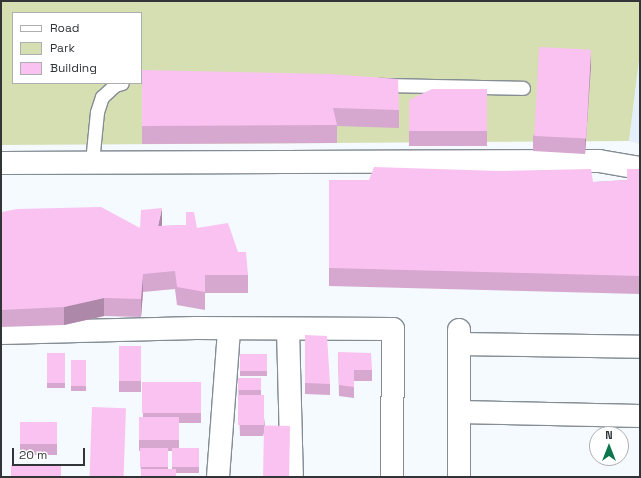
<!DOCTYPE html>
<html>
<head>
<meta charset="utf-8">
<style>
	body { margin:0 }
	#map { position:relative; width:641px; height:478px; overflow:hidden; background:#f4faff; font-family:"Space Grotesk",sans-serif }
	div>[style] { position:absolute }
	.built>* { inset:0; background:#e4effb }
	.green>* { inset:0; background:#d6dfb2 }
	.roads { filter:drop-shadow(1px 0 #848c94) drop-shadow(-1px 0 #848c94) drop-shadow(0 1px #848c94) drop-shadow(0 -1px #848c94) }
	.lane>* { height:13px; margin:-6.5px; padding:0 6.5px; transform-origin:6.5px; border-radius:6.5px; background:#fff }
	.street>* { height:22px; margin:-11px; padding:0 11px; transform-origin:11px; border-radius:11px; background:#fff }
	.wall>* { inset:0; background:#d6a7cf; transform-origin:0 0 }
	.shaded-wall>* { inset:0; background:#ae88a9 }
	.building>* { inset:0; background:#f9c2f1; transform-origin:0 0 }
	span { translate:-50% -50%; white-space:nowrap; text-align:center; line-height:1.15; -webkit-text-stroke:3.5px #fff; paint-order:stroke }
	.frame { position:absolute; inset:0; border:2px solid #313538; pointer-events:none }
	.legend { position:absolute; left:12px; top:12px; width:130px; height:72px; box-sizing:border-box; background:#fff; border:1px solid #adaeaf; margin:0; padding:5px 7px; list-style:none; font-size:12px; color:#313538 }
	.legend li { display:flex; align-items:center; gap:8px; height:20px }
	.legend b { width:20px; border:1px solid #adaeaf }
	.north { position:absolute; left:589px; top:426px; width:40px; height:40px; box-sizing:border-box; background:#fff; border:1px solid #adaeaf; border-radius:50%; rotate:0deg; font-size:11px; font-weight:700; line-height:16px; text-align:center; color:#313538 }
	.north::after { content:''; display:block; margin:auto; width:14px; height:18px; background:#0d754d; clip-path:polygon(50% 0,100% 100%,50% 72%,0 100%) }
	.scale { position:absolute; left:12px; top:448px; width:73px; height:18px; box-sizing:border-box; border:2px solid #313538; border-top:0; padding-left:5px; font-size:12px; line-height:14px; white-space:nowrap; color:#313538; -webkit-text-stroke:3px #fff; paint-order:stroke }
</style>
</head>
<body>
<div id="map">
	<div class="built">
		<i style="clip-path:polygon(640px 52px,640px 144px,629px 141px)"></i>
	</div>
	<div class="green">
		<i style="clip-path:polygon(evenodd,1px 1px,640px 1px,640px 52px,629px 141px,1px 145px,1px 1px,13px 13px,141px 13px,141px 83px,13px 83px,13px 13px)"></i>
	</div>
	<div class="roads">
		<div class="lane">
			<i style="left:381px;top:85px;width:142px;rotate:1.2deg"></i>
			<i style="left:92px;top:162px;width:50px;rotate:-84.3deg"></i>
			<i style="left:97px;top:112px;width:16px;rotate:-72deg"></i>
			<i style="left:102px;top:97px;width:18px;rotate:-43deg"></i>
			<i style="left:115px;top:85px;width:7px;rotate:-16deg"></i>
		</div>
		<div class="street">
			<i style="left:1px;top:163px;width:598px;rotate:-0.19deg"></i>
			<i style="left:599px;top:161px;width:42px;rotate:9.7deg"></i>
			<i style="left:288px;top:329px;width:148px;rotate:88.5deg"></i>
			<i style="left:459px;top:330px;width:147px;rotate:90deg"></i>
			<i style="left:1px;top:333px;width:195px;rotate:-1.5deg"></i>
			<i style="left:196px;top:328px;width:197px;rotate:0.3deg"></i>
			<i style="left:393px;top:329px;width:148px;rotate:90.4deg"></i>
			<i style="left:459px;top:344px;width:181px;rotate:0.9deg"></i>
			<i style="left:459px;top:412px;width:181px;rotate:1.3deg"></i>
			<i style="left:218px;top:477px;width:148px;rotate:-85.7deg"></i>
		</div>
	</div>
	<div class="wall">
		<i style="clip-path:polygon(591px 65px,585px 154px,533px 151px,533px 136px)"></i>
		<i style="clip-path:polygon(142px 70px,399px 110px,399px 128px,337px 126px,337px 143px,142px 144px)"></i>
		<i style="clip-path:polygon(487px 89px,487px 146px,409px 146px,409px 100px)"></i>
		<i style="clip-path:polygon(640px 169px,640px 294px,329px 286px,329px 180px,593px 182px,627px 180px)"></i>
		<i style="clip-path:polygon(1px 206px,2px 212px,140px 228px,162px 226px,186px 225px,186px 212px,197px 228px,238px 252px,248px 275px,248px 293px,205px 293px,205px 310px,177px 305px,175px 289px,143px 292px,141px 317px,104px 316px,64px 325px,1px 327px)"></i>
		<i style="clip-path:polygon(305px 335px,330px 384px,330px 395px,305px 394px)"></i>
		<i style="left:119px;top:346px;width:22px;height:46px"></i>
		<i style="clip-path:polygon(338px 352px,372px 370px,372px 381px,354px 381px,354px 398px,339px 396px)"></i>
		<i style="left:47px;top:353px;width:18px;height:35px"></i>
		<i style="left:240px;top:354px;width:27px;height:22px"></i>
		<i style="left:71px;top:360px;width:15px;height:31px"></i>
		<i style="clip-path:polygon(261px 378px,261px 395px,265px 425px,265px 430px,263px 436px,240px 436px,238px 379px)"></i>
		<i style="clip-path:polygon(evenodd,142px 382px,201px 382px,201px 423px,179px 423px,179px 448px,199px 448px,199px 473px,141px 473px,140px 451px,139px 451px,139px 417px,143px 417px,142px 382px,168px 451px,172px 451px,172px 469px,168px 469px,168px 451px)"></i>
		<i style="left:57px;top:422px;width:33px;height:37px;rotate:90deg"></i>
	</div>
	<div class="shaded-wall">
		<i style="clip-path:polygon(591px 50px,591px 65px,585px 154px,585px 140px)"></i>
		<i style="clip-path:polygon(162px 208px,162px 226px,158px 226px)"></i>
		<i style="clip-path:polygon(143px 274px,143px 292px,141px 317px,141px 299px)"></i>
		<i style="clip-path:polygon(104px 298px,104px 316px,64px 325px,64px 307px)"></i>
	</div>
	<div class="building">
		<i style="left:539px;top:47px;width:52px;height:89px;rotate:3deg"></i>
		<i style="clip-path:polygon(142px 70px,329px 74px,398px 79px,399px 110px,333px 108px,337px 125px,142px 126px)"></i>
		<i style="clip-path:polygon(432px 89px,487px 89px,487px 131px,409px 131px,409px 100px)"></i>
		<i style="clip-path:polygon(374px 167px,499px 171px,591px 169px,593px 182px,627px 180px,627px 169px,640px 169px,640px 276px,329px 268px,329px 180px,369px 180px)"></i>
		<i style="clip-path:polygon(1px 206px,2px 212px,17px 209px,101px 207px,140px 228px,141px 210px,162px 208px,158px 226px,186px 225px,186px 212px,194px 212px,197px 228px,228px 223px,238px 252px,246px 252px,248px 275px,205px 275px,205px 292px,177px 287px,175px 271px,143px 274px,141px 299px,104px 298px,64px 307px,1px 310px)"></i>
		<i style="clip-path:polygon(305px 335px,327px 336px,330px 384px,305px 383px)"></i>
		<i style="left:119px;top:346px;width:22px;height:35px"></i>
		<i style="clip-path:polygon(338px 352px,371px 353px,372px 370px,354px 370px,354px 387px,339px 385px)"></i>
		<i style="left:47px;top:353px;width:18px;height:30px"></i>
		<i style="left:240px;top:354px;width:27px;height:17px"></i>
		<i style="left:71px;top:360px;width:15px;height:26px"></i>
		<i style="left:261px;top:378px;width:12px;height:23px;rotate:90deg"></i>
		<i style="left:142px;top:382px;width:59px;height:31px"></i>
		<i style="left:238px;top:395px;width:26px;height:30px"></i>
		<i style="left:92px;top:407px;width:34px;height:70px;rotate:2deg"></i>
		<i style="left:139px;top:417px;width:40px;height:23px"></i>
		<i style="left:57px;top:422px;width:22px;height:37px;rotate:90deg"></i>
		<i style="left:290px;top:426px;width:51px;height:26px;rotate:91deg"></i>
		<i style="left:140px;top:448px;width:28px;height:19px"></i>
		<i style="left:172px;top:448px;width:27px;height:19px"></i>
		<i style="left:11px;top:465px;width:50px;height:12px"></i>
		<i style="left:141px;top:469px;width:35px;height:8px"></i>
	</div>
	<div class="frame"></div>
	<ul class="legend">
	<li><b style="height:5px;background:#fff"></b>Road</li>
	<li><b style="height:11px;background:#d6dfb2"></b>Park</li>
	<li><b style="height:11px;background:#f9c2f1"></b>Building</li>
	</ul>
	<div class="north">N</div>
	<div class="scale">20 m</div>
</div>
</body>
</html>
